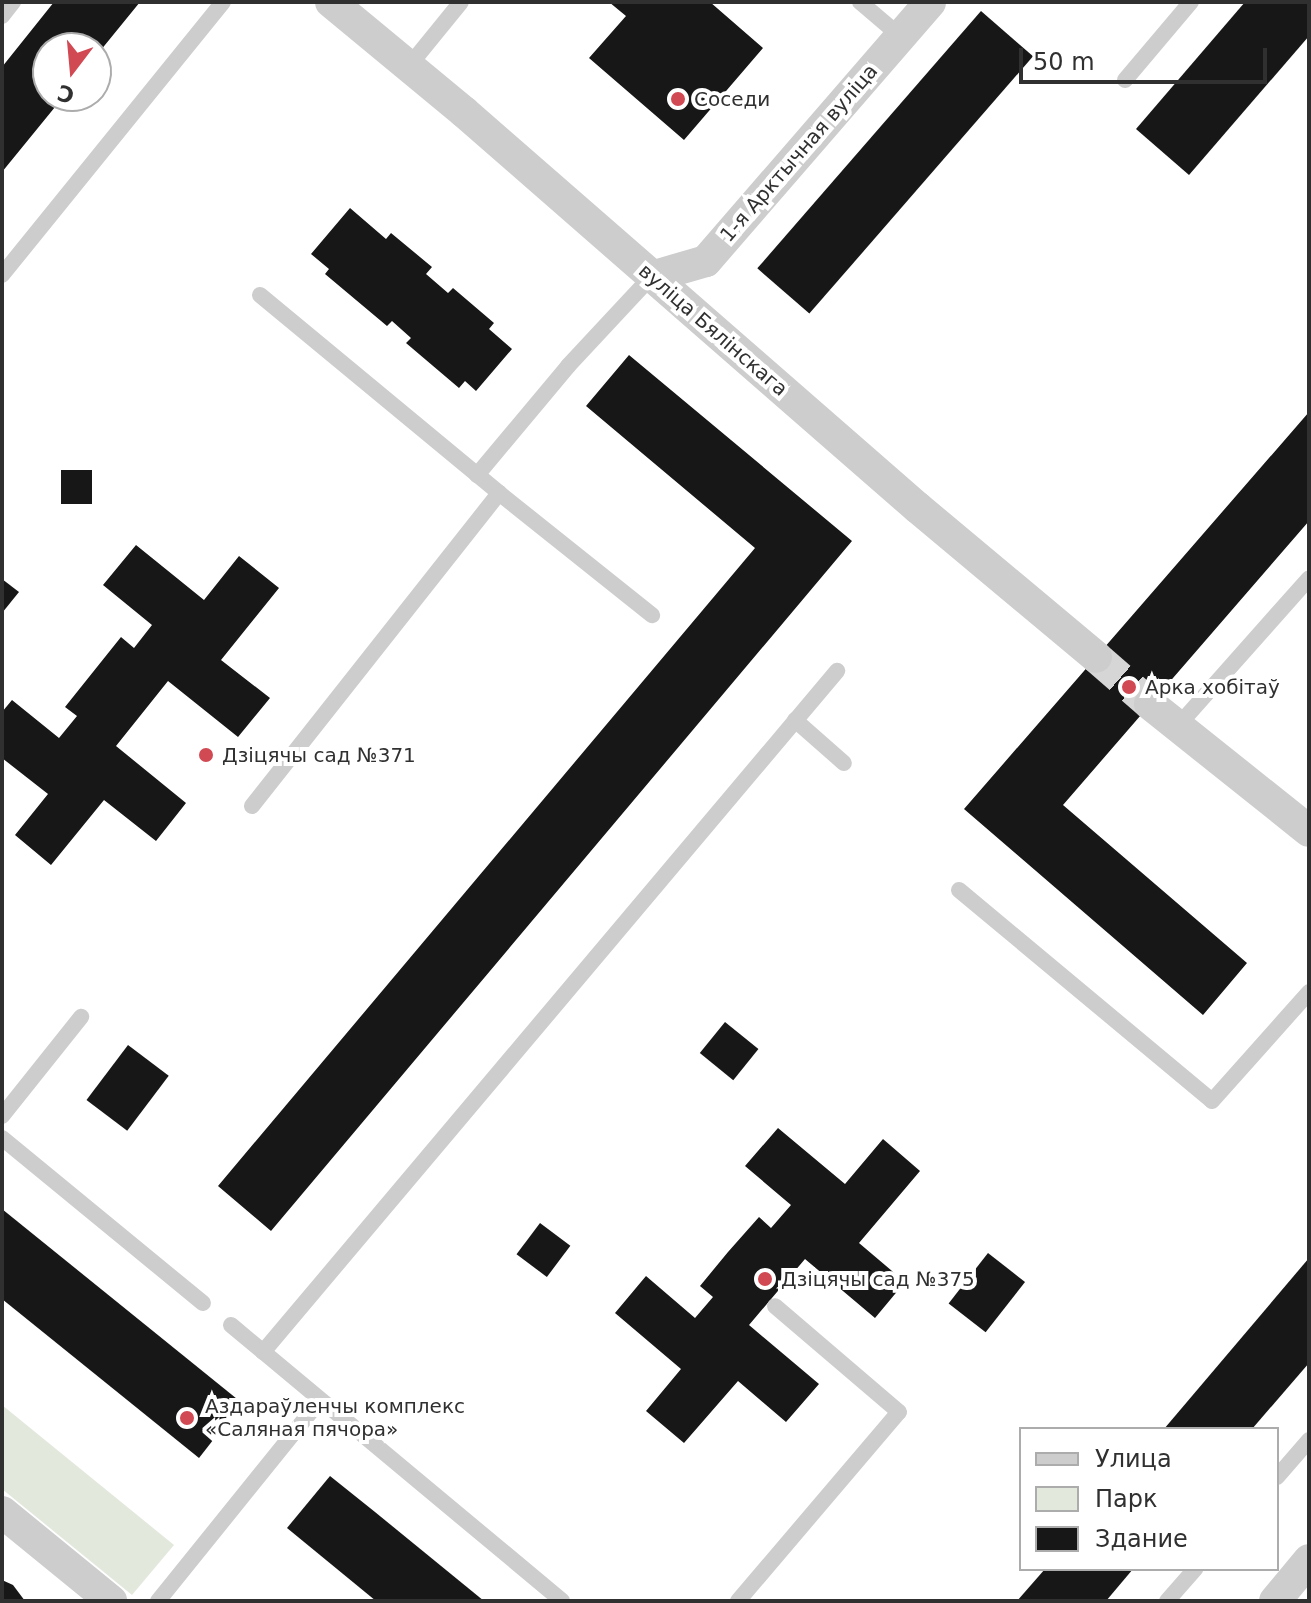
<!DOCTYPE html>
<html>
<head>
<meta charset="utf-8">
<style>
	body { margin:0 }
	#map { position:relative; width:1311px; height:1603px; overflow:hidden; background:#fff; font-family:"DejaVu Sans",sans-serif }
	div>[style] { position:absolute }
	.green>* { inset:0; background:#e3e8dd }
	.building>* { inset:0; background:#171717; transform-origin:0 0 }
	.street-tunnel>* { height:32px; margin-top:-16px; transform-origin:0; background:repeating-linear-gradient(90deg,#d6d6d6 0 32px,transparent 0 48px) }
	.lane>* { height:16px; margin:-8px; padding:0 8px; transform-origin:8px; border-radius:8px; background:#cdcdcd }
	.street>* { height:32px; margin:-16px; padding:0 16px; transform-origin:16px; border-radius:16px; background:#cdcdcd }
	.dots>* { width:22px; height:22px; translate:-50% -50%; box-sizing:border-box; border:4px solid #fff; border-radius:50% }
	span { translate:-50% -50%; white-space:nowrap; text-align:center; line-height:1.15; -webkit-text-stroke:8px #fff; paint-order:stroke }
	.poi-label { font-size:20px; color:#303030 }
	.left { translate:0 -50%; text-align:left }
	.street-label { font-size:20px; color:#303030 }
	.frame { position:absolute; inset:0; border:4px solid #303030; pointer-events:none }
	.legend { position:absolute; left:1019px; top:1427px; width:260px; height:144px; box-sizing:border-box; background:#fff; border:2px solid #acacac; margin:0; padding:10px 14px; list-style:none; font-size:24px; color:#303030 }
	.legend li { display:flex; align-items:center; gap:16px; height:40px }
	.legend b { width:40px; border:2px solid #acacac }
	.north { position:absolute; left:32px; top:32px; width:80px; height:80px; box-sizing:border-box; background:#fff; border:2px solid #acacac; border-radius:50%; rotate:196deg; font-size:22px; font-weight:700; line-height:32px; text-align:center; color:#303030 }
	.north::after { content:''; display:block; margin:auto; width:28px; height:36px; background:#d14953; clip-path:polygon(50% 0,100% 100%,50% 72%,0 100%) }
	.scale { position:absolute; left:1019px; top:48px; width:248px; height:36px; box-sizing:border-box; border:4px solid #303030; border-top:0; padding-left:10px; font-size:24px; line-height:28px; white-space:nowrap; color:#303030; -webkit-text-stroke:6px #fff; paint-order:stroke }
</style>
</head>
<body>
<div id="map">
	<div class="green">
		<i style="clip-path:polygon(2px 1405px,174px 1545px,132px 1595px,2px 1489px)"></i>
	</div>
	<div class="building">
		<i style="clip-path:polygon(54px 2px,140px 2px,96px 56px,96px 48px,48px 48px,48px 96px,64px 96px,2px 172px,2px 67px)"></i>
		<i style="clip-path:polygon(609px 2px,710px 2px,763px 48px,684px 140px,589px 58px,626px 16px)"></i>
		<i style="clip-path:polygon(1245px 2px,1309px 2px,1309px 36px,1189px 175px,1136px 129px)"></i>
		<i style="left:981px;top:11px;width:69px;height:341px;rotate:41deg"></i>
		<i style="clip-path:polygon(350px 208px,386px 239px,391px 233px,432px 267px,426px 274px,448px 293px,453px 288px,494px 323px,489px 329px,512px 349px,476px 391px,465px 381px,459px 388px,406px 343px,411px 338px,392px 321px,387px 326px,325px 274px,329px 269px,311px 254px)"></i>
		<i style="clip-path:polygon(629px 355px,852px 541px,271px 1231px,218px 1186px,755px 548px,586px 406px)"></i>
		<i style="clip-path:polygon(1309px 412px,1309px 521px,1063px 805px,1247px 963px,1203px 1015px,964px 809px)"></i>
		<i style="left:92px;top:470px;width:34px;height:31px;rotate:90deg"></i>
		<i style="clip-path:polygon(136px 545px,204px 600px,239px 556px,279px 588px,221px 660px,270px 698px,238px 737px,168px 681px,116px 746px,186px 803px,156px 841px,104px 800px,51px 865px,15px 835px,48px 794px,2px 758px,2px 712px,12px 700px,59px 738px,77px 716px,65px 707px,121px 637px,134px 648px,152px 625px,103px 585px)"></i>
		<i style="clip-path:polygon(2px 579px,19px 592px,2px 613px)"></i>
		<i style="left:725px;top:1022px;width:43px;height:40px;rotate:39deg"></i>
		<i style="left:128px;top:1045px;width:51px;height:69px;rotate:37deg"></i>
		<i style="clip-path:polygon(778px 1128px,845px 1184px,883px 1139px,920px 1171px,859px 1243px,905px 1282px,875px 1318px,805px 1259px,749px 1325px,819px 1384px,786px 1422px,738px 1381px,684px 1443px,646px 1411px,681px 1369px,615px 1313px,646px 1276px,695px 1318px,713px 1297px,700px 1286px,728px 1252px,759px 1217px,771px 1228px,791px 1205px,745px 1166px)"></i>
		<i style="clip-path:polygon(2px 1209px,242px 1403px,199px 1458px,2px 1299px)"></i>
		<i style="left:540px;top:1223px;width:38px;height:39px;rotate:37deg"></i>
		<i style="left:988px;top:1253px;width:47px;height:64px;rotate:38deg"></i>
		<i style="clip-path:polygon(1309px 1258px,1309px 1363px,1252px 1429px,1164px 1429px)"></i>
		<i style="clip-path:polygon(330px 1476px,375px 1512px,484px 1601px,376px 1601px,287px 1528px)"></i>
		<i style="clip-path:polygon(1045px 1569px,1133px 1569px,1106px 1601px,1017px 1601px)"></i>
		<i style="clip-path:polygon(2px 1580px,13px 1585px,25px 1601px,2px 1601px)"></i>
	</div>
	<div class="street-tunnel">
		<i style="left:1096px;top:657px;width:72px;rotate:41deg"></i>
	</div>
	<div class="lane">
		<i style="left:860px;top:2px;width:52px;rotate:40.4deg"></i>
		<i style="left:2px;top:16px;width:18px;rotate:-52deg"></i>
		<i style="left:409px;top:66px;width:82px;rotate:-50.9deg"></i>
		<i style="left:1125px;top:80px;width:102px;rotate:-49.8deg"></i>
		<i style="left:2px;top:275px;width:351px;rotate:-51deg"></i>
		<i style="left:260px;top:295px;width:310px;rotate:39.6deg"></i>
		<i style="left:499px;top:493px;width:196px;rotate:38.6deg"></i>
		<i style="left:477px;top:475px;width:142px;rotate:-50.1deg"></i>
		<i style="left:568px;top:366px;width:122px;rotate:-47deg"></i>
		<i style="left:795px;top:720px;width:65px;rotate:41.3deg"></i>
		<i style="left:1176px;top:728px;width:200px;rotate:-48.4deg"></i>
		<i style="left:252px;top:806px;width:399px;rotate:-51.7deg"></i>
		<i style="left:959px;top:890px;width:329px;rotate:39.8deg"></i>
		<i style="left:1212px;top:1101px;width:146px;rotate:-48.3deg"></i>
		<i style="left:2px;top:1116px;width:127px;rotate:-51.4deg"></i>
		<i style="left:2px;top:1138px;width:260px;rotate:39.4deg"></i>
		<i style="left:231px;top:1325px;width:431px;rotate:39.8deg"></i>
		<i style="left:263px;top:1352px;width:891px;rotate:-49.87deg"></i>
		<i style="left:1277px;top:1477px;width:49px;rotate:-49.1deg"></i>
		<i style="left:158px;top:1601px;width:258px;rotate:-51.1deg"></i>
		<i style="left:738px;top:1601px;width:248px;rotate:-49.6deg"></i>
		<i style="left:899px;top:1412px;width:163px;rotate:-139.5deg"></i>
		<i style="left:1167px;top:1601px;width:43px;rotate:-48.8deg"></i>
	</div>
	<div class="street">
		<i style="left:331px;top:2px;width:173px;rotate:39.6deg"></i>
		<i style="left:464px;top:112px;width:602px;rotate:41.1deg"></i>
		<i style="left:918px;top:508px;width:232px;rotate:39.9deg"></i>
		<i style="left:651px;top:277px;width:57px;rotate:-16.2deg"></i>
		<i style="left:706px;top:261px;width:342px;rotate:-49.1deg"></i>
		<i style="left:1150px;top:704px;width:203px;rotate:38.6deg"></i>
		<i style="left:2px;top:1512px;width:141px;rotate:39.2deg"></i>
		<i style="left:1275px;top:1601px;width:53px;rotate:-50.3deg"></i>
	</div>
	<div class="dots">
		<i style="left:678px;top:99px;background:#d14953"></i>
		<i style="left:1129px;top:687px;background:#d14953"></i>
		<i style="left:206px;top:755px;background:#d14953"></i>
		<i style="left:765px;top:1279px;background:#d14953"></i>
		<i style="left:187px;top:1418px;background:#d14953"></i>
	</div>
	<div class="poi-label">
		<span class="left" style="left:694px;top:99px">Соседи</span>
		<span class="left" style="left:1145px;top:687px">Арка хобітаў</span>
		<span class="left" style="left:222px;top:755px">Дзіцячы сад №371</span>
		<span class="left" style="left:781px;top:1279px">Дзіцячы сад №375</span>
		<span class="left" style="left:205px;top:1418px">Аздараўленчы комплекс<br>«Саляная пячора»</span>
	</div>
	<div class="street-label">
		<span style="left:799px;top:153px;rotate:-49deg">1-я Арктычная вуліца</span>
		<span style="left:713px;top:330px;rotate:41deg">вуліца Бялінскага</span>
	</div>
	<div class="frame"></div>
	<ul class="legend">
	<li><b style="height:10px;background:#cdcdcd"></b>Улица</li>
	<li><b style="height:22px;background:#e3e8dd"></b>Парк</li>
	<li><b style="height:22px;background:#171717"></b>Здание</li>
	</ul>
	<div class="north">С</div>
	<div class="scale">50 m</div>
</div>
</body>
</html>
